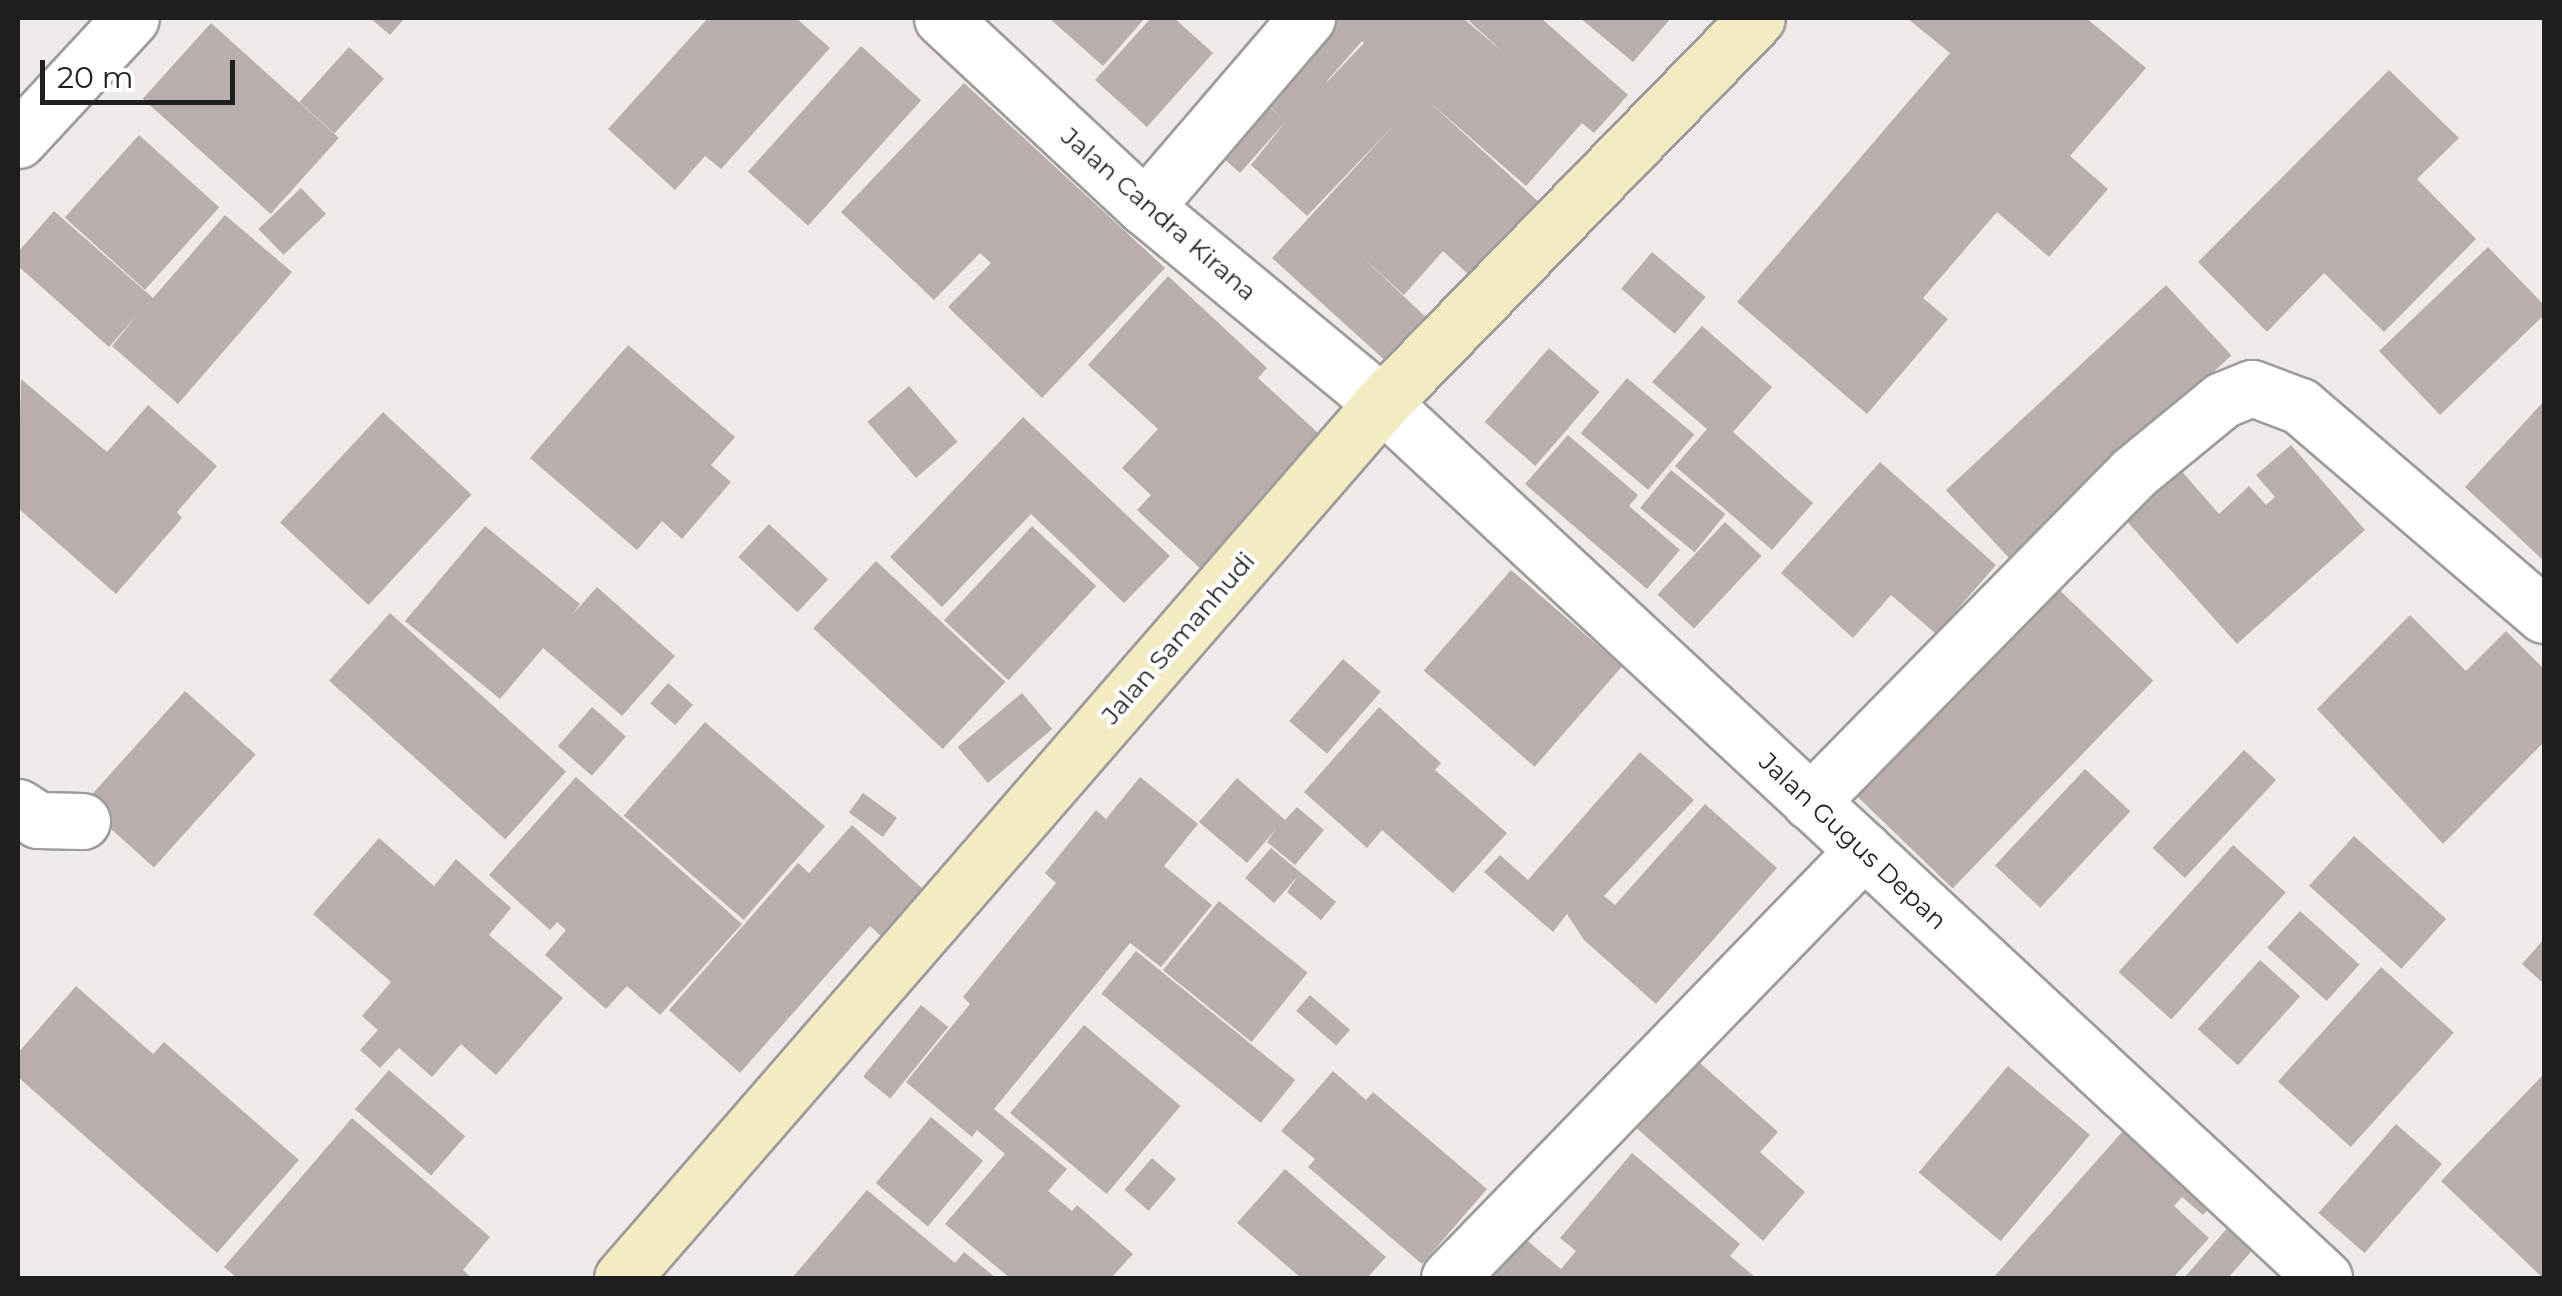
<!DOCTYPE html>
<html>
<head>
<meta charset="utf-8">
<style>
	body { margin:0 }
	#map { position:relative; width:2562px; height:1296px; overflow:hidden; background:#efeae7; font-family:Montserrat,sans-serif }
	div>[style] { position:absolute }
	.building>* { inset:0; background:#b8afac; transform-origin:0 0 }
	.roads { filter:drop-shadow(2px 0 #9c9c9c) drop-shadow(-2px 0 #9c9c9c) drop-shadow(0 2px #9c9c9c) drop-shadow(0 -2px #9c9c9c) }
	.street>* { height:55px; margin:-27.5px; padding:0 27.5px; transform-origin:27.5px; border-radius:27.5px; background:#fff }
	.secondary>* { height:55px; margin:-27.5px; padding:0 27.5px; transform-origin:27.5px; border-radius:27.5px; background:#f3ebc1 }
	span { translate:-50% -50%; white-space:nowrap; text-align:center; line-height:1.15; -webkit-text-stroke:8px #fff; paint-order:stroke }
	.street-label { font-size:25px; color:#1f1f1f }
	.frame { position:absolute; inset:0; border:20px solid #1f1f1f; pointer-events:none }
	.scale { position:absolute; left:40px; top:60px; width:195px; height:45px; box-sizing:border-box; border:5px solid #1f1f1f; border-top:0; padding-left:12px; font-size:30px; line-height:35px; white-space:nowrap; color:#1f1f1f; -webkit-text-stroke:8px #fff; paint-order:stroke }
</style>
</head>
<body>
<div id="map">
	<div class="building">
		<i style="clip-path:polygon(370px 18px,405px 18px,390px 35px)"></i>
		<i style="clip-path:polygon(708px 18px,796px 18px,830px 48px,721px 169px,705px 156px,675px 190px,608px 129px)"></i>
		<i style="clip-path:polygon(1049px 18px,1145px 18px,1103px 66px)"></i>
		<i style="clip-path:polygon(1151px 18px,1174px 18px,1213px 53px,1147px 127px,1095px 80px)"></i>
		<i style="clip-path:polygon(evenodd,1315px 18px,1463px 18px,1504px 53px,1466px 18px,1541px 18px,1628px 95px,1594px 133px,1582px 123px,1526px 186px,1425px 98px,1542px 205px,1469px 275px,1443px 251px,1404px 295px,1359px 254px,1430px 321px,1390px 365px,1272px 258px,1395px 124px,1307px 216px,1251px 165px,1287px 120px,1240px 173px,1204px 141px,1250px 89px,1283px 119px,1251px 88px,1315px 18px,1362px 41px,1364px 43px,1327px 82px,1326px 82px,1362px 41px)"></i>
		<i style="clip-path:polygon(1580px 18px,1671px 18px,1633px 62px)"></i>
		<i style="clip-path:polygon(1907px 18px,2086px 18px,2146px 68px,2070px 156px,2108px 189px,2049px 257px,1997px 212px,1923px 298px,1948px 319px,1867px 414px,1737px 302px,1950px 53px)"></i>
		<i style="left:211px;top:23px;width:172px;height:102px;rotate:42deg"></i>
		<i style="left:861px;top:46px;width:81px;height:169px;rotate:42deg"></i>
		<i style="left:349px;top:47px;width:47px;height:74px;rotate:42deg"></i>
		<i style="clip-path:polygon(2389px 70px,2459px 138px,2417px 179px,2476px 239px,2384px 332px,2324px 273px,2267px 332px,2198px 262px)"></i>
		<i style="clip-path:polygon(964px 83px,1165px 268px,1042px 398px,948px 307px,991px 263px,980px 253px,934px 300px,841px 212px)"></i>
		<i style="left:139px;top:135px;width:108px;height:111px;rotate:42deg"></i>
		<i style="left:301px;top:188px;width:36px;height:59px;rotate:46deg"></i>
		<i style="clip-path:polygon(54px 211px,153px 298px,225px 215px,292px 272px,178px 404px,112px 346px,137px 315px,109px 347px,18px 266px,18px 252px)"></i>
		<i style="clip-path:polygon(2488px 247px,2544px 305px,2544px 315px,2440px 415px,2379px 351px)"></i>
		<i style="left:1652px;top:252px;width:70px;height:48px;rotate:40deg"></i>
		<i style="clip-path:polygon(1168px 276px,1267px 368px,1258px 378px,1329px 443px,1202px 570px,1137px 510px,1151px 495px,1122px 468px,1158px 429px,1088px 365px)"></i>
		<i style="left:2166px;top:285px;width:96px;height:301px;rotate:47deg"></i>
		<i style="clip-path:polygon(1702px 326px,1772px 387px,1733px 432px,1813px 503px,1772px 550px,1675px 466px,1707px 429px,1652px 382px)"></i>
		<i style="clip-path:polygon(628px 345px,735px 437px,711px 465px,731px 482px,682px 539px,662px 521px,637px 550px,530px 458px)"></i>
		<i style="left:1549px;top:348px;width:67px;height:98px;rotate:41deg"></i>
		<i style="left:1627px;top:378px;width:88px;height:72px;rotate:40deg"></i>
		<i style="clip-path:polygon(21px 379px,107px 452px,148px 405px,217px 466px,177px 512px,182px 518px,116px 594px,18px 508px)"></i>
		<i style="left:909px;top:386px;width:74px;height:55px;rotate:49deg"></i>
		<i style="clip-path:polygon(2544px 401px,2544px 561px,2465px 487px)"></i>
		<i style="left:383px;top:412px;width:121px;height:151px;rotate:43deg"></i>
		<i style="clip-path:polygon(1023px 417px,1170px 556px,1124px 603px,1031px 514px,942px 607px,890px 557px)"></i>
		<i style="clip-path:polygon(1568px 435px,1638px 495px,1629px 506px,1680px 550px,1647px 589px,1525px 484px)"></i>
		<i style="clip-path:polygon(2291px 445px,2365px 530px,2237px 644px,2123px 517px,2178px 467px,2219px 514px,2249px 486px,2266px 505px,2275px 497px,2256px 475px)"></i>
		<i style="clip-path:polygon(1880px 462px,1996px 565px,1936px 634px,1891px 595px,1853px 638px,1781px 573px)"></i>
		<i style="left:1671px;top:470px;width:70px;height:49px;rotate:39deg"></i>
		<i style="left:1725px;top:522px;width:50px;height:99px;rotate:43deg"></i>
		<i style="left:769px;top:524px;width:81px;height:45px;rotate:43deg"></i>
		<i style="clip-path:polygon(485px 526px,580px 604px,573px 614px,597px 587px,675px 656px,622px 716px,543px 648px,500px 699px,405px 621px)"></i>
		<i style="left:1032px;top:526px;width:88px;height:129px;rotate:43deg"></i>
		<i style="left:876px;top:561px;width:177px;height:92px;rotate:43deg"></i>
		<i style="left:1511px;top:570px;width:147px;height:133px;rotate:41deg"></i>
		<i style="left:2044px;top:575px;width:152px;height:289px;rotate:44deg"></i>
		<i style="left:390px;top:613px;width:237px;height:91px;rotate:42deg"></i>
		<i style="clip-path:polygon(2410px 615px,2466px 671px,2506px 631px,2544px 669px,2544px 742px,2443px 844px,2317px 709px)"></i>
		<i style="left:1343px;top:659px;width:50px;height:82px;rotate:41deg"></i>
		<i style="left:668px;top:683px;width:33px;height:27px;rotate:41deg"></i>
		<i style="left:185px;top:691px;width:95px;height:152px;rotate:42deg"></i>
		<i style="left:1022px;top:693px;width:47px;height:84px;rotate:50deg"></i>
		<i style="left:592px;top:707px;width:45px;height:52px;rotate:41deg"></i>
		<i style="clip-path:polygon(1379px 707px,1441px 763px,1435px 770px,1507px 833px,1453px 893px,1382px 830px,1367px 848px,1304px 792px)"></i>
		<i style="left:705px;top:722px;width:159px;height:124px;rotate:41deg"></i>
		<i style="left:2244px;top:750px;width:44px;height:134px;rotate:43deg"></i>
		<i style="clip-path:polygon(1640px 752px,1694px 800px,1604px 896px,1615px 905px,1705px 804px,1777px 868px,1656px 1004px,1584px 940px,1567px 914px,1553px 932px,1484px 872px,1500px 855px,1528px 880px)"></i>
		<i style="left:2085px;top:769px;width:62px;height:132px;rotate:43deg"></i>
		<i style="clip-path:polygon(576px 777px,742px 924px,660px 1015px,627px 986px,606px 1009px,545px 955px,566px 930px,557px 922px,550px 930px,489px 875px)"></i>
		<i style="clip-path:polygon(1140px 777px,1198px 824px,1164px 866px,1212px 905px,1161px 967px,1130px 943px,994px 1109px,1067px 1169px,1048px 1191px,1072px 1211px,1077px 1205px,1133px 1254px,1111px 1278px,1010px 1278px,945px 1224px,1005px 1154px,977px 1130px,972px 1137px,906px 1082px,970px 1004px,963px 997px,1056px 883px,1045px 873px,1096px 810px,1106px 819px)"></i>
		<i style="clip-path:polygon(1237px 778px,1285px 820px,1297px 807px,1324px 830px,1295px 865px,1267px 842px,1277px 828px,1247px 863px,1199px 822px)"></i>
		<i style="left:863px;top:793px;width:42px;height:24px;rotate:36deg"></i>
		<i style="clip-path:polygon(852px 825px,924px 890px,882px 937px,870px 926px,740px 1073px,669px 1010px,798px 863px,809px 873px)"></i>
		<i style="left:2354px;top:836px;width:124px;height:67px;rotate:42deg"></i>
		<i style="clip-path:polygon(379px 838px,434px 886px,456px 859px,511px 908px,489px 935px,563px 998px,496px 1075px,461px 1044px,432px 1077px,399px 1048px,380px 1068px,360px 1050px,378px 1030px,362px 1016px,391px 982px,313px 914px)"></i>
		<i style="left:2233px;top:845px;width:71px;height:171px;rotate:42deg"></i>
		<i style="clip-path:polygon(1271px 848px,1336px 902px,1321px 920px,1287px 892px,1298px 876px,1274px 903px,1245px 878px)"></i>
		<i style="left:1219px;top:901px;width:114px;height:89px;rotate:39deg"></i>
		<i style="left:2300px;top:911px;width:80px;height:49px;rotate:42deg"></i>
		<i style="clip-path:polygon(2544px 939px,2544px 984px,2522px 964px)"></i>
		<i style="left:1136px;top:951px;width:205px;height:55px;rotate:39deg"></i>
		<i style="left:2260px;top:960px;width:54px;height:93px;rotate:42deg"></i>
		<i style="left:2381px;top:967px;width:98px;height:154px;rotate:42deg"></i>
		<i style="clip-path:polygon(76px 986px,153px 1054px,164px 1042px,299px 1160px,217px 1253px,18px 1077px,18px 1053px)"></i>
		<i style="left:1310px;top:995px;width:53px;height:21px;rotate:41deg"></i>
		<i style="left:921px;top:1005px;width:35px;height:92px;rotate:39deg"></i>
		<i style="left:1084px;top:1025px;width:126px;height:115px;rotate:40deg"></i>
		<i style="clip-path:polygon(1683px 1048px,1778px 1132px,1760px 1152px,1805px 1192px,1763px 1241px,1622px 1115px)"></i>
		<i style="left:2008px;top:1066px;width:107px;height:139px;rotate:40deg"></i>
		<i style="left:389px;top:1070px;width:101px;height:52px;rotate:41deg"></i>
		<i style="clip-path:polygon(1333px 1071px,1366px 1100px,1373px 1092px,1487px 1189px,1422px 1264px,1308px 1167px,1315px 1159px,1281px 1131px)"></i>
		<i style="clip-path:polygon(2544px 1074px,2544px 1278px,2543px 1278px,2441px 1181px)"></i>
		<i style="left:931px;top:1117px;width:68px;height:86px;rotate:40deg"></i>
		<i style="clip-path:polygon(352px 1118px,490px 1237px,463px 1270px,472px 1278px,237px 1278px,224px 1267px)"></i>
		<i style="clip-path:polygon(2130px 1123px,2215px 1202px,2203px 1215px,2182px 1197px,2174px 1206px,2209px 1238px,2173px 1278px,1993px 1278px)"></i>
		<i style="left:2396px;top:1124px;width:61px;height:118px;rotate:41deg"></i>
		<i style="clip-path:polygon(1632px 1153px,1740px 1244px,1730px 1256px,1756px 1278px,1470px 1278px,1512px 1228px,1561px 1269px,1576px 1251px,1560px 1238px)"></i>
		<i style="left:1152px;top:1158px;width:32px;height:42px;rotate:41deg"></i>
		<i style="clip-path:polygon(1285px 1169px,1386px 1257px,1367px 1278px,1301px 1278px,1237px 1223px)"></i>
		<i style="clip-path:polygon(867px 1190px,955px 1263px,964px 1252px,996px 1278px,792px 1278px)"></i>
		<i style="clip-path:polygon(2230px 1225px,2256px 1246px,2228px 1278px,2184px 1278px)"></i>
	</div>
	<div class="roads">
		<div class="street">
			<i style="left:942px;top:18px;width:277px;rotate:43deg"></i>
			<i style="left:1145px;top:207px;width:308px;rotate:39.6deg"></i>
			<i style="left:1382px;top:403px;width:1286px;rotate:42.89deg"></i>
			<i style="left:18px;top:140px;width:166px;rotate:-47.2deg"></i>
			<i style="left:1145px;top:207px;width:249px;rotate:-49.4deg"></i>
			<i style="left:1810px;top:802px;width:460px;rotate:-45.5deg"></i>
			<i style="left:2132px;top:474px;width:117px;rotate:-39.4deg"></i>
			<i style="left:2222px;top:400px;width:32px;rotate:-22deg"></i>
			<i style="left:2252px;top:388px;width:51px;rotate:20.6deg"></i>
			<i style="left:2300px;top:406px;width:321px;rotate:40.6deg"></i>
			<i style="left:18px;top:807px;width:24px;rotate:33deg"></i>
			<i style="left:38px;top:820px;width:44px;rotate:1.3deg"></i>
			<i style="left:1449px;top:1278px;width:596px;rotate:-45.88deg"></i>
		</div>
		<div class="secondary">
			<i style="left:622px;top:1278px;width:1159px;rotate:-49.02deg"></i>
			<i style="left:1382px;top:403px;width:537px;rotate:-45.75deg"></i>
		</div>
	</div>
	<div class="street-label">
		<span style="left:1159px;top:214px;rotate:41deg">Jalan Candra Kirana</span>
		<span style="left:1178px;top:638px;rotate:-49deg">Jalan Samanhudi</span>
		<span style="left:1853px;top:841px;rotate:43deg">Jalan Gugus Depan</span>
	</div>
	<div class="frame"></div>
	<div class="scale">20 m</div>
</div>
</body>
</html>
